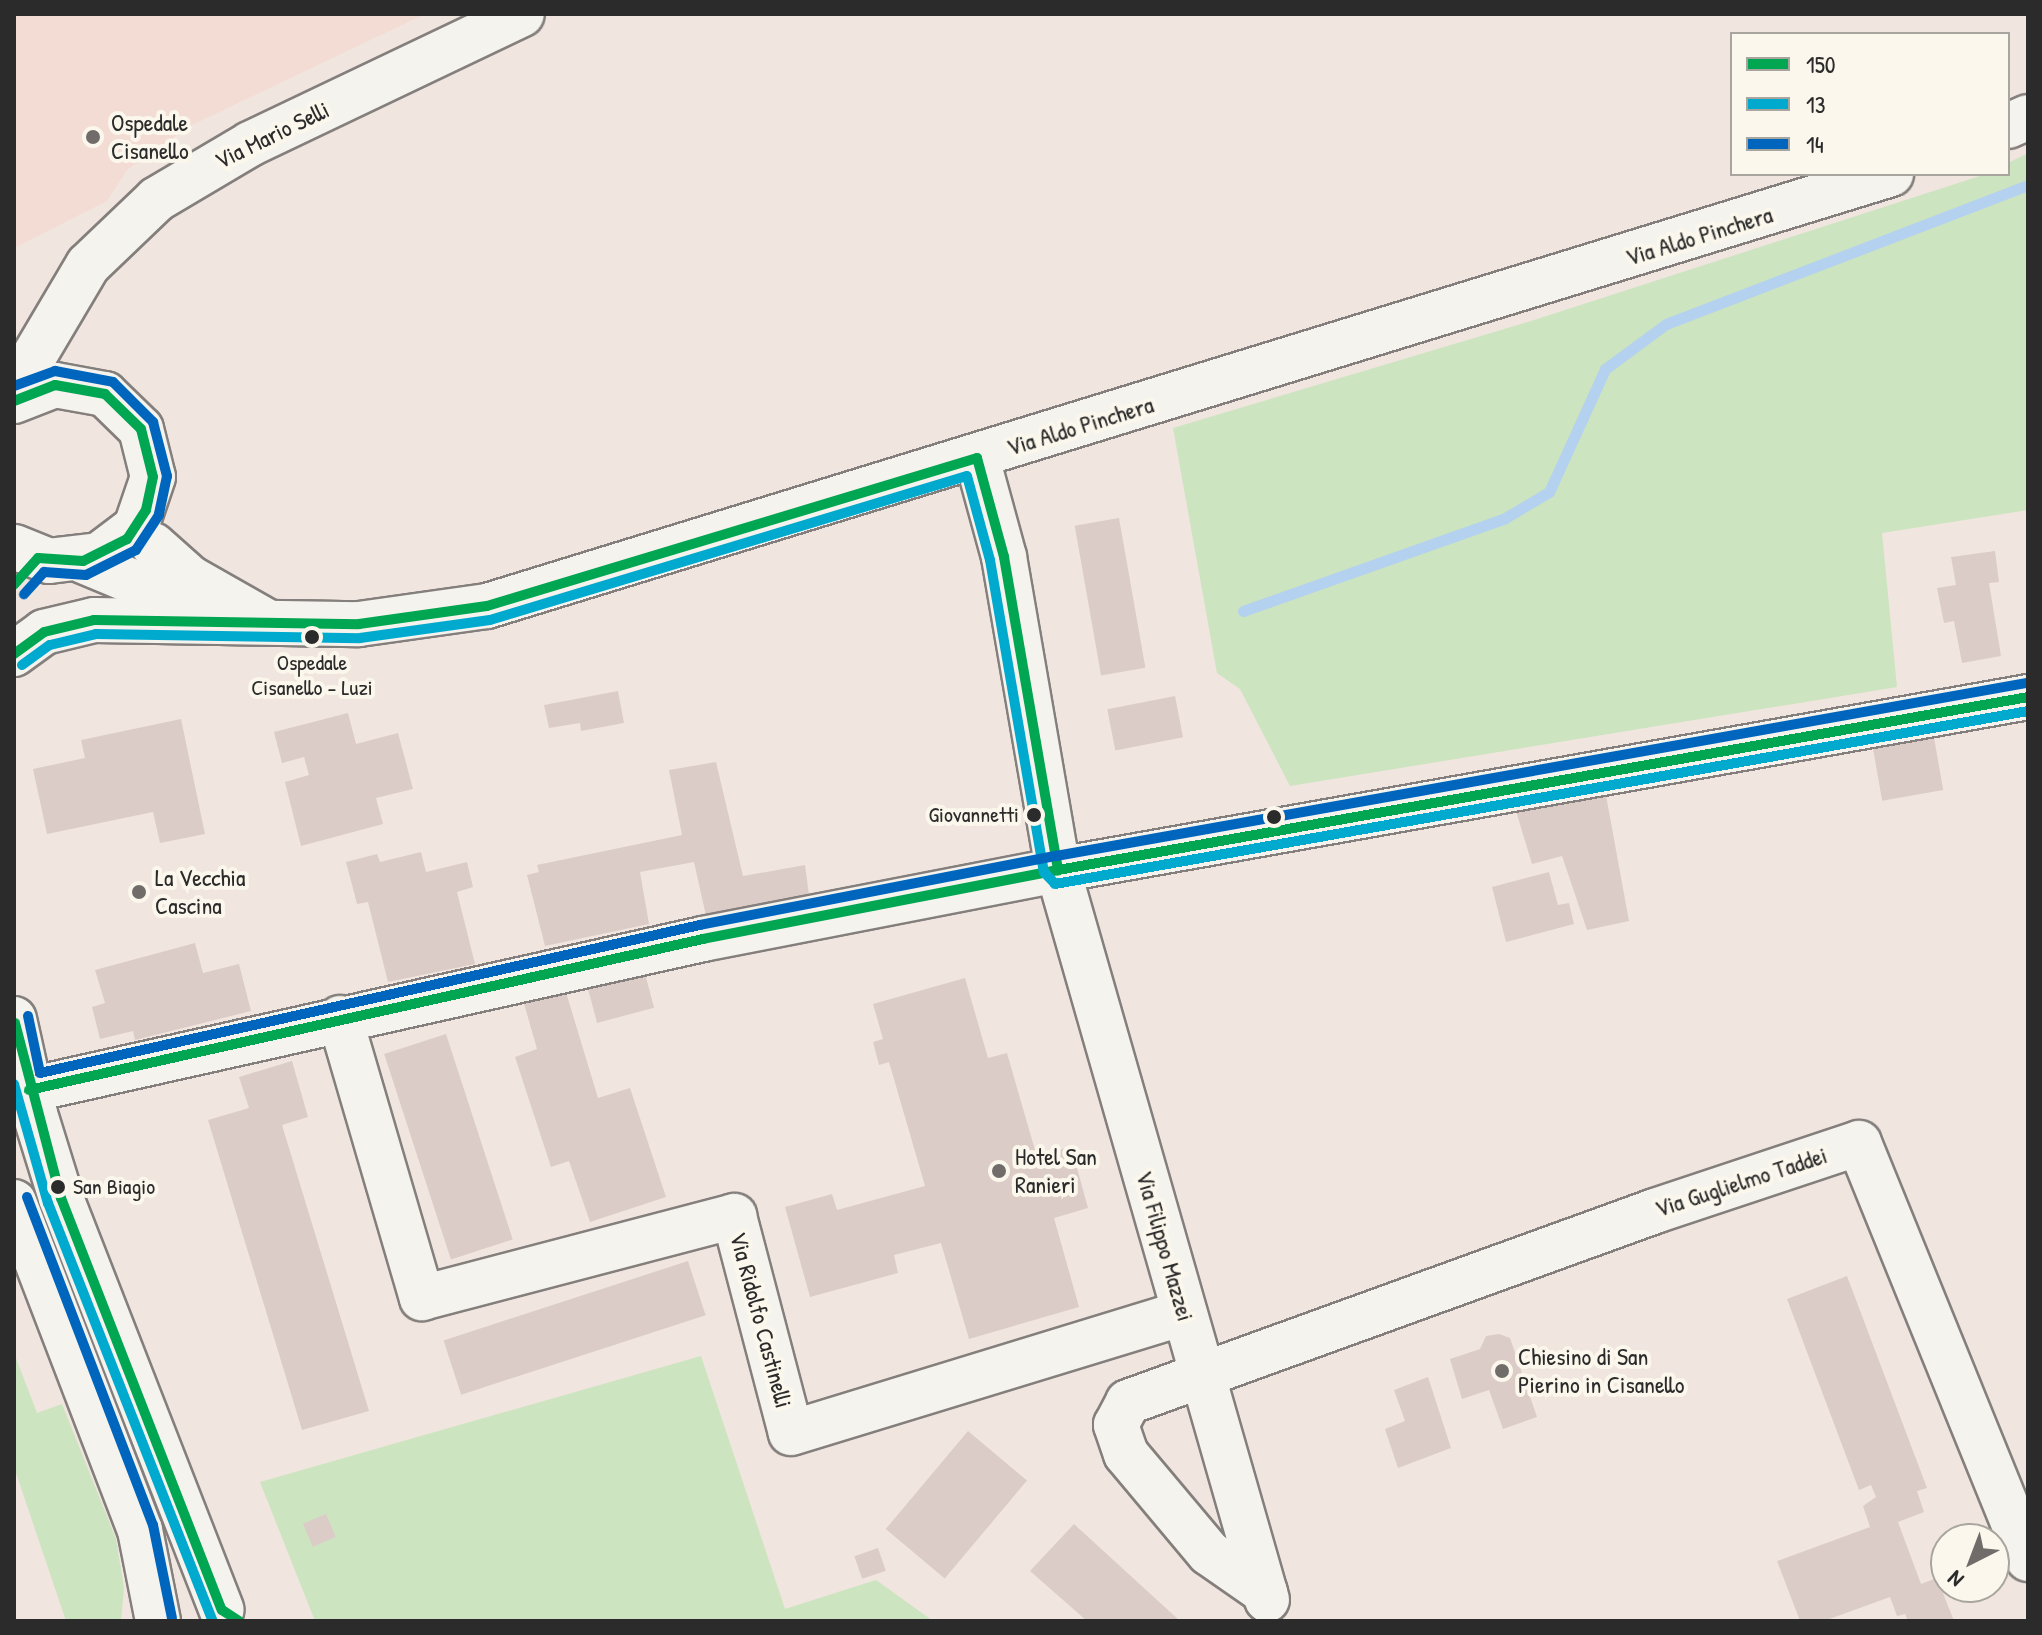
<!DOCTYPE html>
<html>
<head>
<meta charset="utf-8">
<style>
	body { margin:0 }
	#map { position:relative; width:2042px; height:1635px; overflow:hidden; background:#f0e5df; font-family:"Patrick Hand",sans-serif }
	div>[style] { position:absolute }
	.built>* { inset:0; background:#f3dcd3 }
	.green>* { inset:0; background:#cce4bf }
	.stream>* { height:11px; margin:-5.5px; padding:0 5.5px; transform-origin:5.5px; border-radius:5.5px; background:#b4d2ef }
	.building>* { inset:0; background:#dcccc7; transform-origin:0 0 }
	.roads { filter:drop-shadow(2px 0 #847f7c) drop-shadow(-2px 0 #847f7c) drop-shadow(0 2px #847f7c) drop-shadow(0 -2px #847f7c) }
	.minor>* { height:44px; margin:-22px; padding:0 22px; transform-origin:22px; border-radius:22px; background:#f5f3ee }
	.bus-1>* { height:10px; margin:-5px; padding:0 5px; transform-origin:5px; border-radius:5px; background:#00a651 }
	.bus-2>* { height:10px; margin:-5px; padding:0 5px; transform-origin:5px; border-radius:5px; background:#00a9ce }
	.bus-3>* { height:10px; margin:-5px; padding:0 5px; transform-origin:5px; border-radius:5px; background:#0065bd }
	.dots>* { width:22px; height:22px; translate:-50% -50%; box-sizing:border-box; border:4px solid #fbf7ec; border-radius:50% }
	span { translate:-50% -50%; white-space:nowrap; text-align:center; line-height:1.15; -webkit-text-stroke:8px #fbf7ec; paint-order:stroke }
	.bus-label { font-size:22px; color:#2b2b2b }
	.right { translate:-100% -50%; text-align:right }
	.left { translate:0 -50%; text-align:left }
	.poi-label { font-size:24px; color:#2b2b2b }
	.street-label { font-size:24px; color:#2b2b2b }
	.frame { position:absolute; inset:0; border:16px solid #2b2b2b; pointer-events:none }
	.legend { position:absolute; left:1730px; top:32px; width:280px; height:144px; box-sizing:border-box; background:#fbf7ec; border:2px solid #a8a59f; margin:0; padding:10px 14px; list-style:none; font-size:24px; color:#2b2b2b }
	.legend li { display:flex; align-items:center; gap:16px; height:40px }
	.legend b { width:40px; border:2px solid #a8a59f }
	.north { position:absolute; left:1930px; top:1523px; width:80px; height:80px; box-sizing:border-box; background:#fbf7ec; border:2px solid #a8a59f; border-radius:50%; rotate:222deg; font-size:22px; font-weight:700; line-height:32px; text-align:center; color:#2b2b2b }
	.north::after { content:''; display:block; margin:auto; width:28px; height:36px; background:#706c6a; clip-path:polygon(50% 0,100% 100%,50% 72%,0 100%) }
</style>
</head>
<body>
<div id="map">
	<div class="built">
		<i style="clip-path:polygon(14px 14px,425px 14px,188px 127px,127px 170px,107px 201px,14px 248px)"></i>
	</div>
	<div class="green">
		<i style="clip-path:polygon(2028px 153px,2028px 510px,1882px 533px,1897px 687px,1290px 786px,1240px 689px,1217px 673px,1173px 428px,1531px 321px,1986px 174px,2008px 174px,2008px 163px)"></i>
		<i style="clip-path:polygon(14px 1353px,37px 1413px,62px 1404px,116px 1539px,124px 1588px,121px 1621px,66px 1621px,14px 1467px)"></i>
		<i style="clip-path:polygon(701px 1356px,785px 1609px,876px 1580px,933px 1621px,315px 1621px,260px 1482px)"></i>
	</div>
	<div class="stream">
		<i style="left:1243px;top:611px;width:278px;rotate:-19.5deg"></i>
		<i style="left:1505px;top:518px;width:51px;rotate:-30.6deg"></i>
		<i style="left:1549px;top:492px;width:135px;rotate:-65.5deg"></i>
		<i style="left:1605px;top:369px;width:76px;rotate:-36.4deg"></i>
		<i style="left:1666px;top:324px;width:388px;rotate:-21deg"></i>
	</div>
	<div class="building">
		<i style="left:1119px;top:518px;width:152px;height:45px;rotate:80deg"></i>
		<i style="clip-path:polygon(1995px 551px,1999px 582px,1989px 583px,2001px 656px,1962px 663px,1954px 621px,1944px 623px,1937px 588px,1956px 585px,1951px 557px)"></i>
		<i style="clip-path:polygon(618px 691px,624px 723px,581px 731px,580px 723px,549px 728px,544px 705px)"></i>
		<i style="left:1175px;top:696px;width:42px;height:69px;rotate:79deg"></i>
		<i style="clip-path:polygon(348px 713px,356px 744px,398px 733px,413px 789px,376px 798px,383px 824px,301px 846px,285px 782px,309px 775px,304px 757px,282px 763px,274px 732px)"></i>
		<i style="clip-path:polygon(181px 719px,205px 834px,160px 843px,153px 812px,47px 834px,33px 769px,85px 758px,81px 740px)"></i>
		<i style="left:1933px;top:732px;width:59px;height:62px;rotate:80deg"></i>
		<i style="clip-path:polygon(716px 762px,743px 876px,805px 865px,809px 895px,706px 916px,694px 862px,640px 872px,649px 924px,545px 946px,527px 875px,539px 872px,537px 865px,682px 835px,669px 770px)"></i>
		<i style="clip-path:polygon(1605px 790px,1629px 921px,1587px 930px,1562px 856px,1532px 864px,1516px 811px)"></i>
		<i style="clip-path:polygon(421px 852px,426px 872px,467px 862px,473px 887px,457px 892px,475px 964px,388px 982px,368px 902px,357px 904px,346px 862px,377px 854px,380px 862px)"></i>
		<i style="clip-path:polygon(1549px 872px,1558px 905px,1569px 903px,1574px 924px,1506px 942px,1492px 887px)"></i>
		<i style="clip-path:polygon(195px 943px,203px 973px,239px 964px,251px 1011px,135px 1040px,133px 1031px,100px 1039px,92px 1007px,105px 1003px,95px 970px)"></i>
		<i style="left:644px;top:970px;width:39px;height:59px;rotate:75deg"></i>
		<i style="clip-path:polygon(965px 978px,988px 1058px,1007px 1053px,1037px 1157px,1071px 1146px,1088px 1208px,1054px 1218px,1079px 1307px,969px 1339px,941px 1243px,894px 1255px,898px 1273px,810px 1297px,785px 1207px,832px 1194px,837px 1210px,925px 1186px,889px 1062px,879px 1065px,873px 1042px,883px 1039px,873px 1004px)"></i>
		<i style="clip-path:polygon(565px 989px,598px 1098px,630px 1088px,666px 1197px,590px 1222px,569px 1161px,551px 1167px,515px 1057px,537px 1049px,523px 1000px)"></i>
		<i style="left:446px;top:1034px;width:216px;height:65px;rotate:72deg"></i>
		<i style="clip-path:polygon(292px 1061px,308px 1117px,282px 1125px,369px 1411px,302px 1430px,208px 1120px,249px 1108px,239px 1077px)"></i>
		<i style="left:688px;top:1261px;width:57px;height:257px;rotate:72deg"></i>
		<i style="clip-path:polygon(1847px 1276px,1927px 1488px,1917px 1491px,1924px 1512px,1898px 1522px,1921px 1584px,1937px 1578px,1954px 1621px,1908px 1621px,1905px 1614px,1897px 1616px,1890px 1597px,1824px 1621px,1800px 1621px,1777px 1561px,1870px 1527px,1863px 1506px,1876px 1497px,1871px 1485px,1859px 1490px,1787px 1299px)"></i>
		<i style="clip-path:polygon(1499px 1334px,1510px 1338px,1537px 1417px,1503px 1429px,1489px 1390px,1462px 1399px,1450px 1359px,1480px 1349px,1486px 1336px)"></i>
		<i style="clip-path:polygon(1428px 1377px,1451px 1448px,1398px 1468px,1385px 1429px,1405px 1421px,1394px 1390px)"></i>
		<i style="left:968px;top:1431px;width:77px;height:128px;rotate:40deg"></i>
		<i style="left:326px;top:1514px;width:25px;height:25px;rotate:67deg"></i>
		<i style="clip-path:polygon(1074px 1524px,1180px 1621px,1087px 1621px,1030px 1571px)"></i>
		<i style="left:878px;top:1548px;width:24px;height:25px;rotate:71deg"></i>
	</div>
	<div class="roads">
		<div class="minor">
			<i style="left:2008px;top:126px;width:22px;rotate:-24deg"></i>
			<i style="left:14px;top:390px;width:145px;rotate:-59.4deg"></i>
			<i style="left:88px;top:265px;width:95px;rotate:-43.7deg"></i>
			<i style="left:157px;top:199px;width:108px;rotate:-30.6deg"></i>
			<i style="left:250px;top:144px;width:301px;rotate:-25.5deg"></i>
			<i style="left:14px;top:401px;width:44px;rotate:-21.3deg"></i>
			<i style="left:55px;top:385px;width:51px;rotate:10.2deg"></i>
			<i style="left:105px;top:394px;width:50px;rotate:44.2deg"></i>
			<i style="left:141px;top:429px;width:49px;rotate:76deg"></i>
			<i style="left:153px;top:477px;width:53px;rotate:108.8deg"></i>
			<i style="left:136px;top:527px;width:46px;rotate:142.9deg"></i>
			<i style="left:99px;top:555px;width:50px;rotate:173.2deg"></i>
			<i style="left:49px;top:561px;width:38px;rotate:-158deg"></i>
			<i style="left:977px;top:458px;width:103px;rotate:74.7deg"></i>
			<i style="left:1004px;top:557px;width:318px;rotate:80.2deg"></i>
			<i style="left:1058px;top:870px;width:759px;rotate:74.02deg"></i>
			<i style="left:153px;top:545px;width:50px;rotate:41.7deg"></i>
			<i style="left:190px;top:578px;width:87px;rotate:29.5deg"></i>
			<i style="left:83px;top:561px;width:52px;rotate:22.6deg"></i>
			<i style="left:131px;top:581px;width:74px;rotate:31.8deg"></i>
			<i style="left:14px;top:654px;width:37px;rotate:-36deg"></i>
			<i style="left:44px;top:632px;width:51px;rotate:-13.5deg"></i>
			<i style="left:94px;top:620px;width:265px;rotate:0.9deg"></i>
			<i style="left:359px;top:624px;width:129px;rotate:-8deg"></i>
			<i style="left:487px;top:606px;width:1469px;rotate:-17.1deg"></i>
			<i style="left:340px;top:1018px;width:292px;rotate:73.7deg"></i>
			<i style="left:422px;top:1298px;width:323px;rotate:-14.7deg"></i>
			<i style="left:734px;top:1216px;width:224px;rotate:75.3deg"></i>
			<i style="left:791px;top:1433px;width:411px;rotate:-17deg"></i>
			<i style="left:14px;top:1019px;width:97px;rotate:77.5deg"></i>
			<i style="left:35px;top:1114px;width:88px;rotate:72.8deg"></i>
			<i style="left:61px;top:1198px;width:442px;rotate:68.7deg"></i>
			<i style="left:29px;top:1090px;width:691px;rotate:-12.63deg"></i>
			<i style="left:703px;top:939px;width:362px;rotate:-11deg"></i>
			<i style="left:1058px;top:870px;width:985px;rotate:-10.11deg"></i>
			<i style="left:14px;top:1202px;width:351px;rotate:69deg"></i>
			<i style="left:140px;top:1530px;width:93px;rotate:78.8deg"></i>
			<i style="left:1265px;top:1592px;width:68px;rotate:-145.1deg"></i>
			<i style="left:1209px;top:1553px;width:129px;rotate:-130deg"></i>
			<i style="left:1126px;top:1454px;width:31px;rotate:-109deg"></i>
			<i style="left:1116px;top:1425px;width:26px;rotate:-62deg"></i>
			<i style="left:1128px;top:1402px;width:561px;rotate:-19.92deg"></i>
			<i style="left:1655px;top:1211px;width:215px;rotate:-18.4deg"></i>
			<i style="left:1859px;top:1143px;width:449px;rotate:67.9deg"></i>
		</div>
	</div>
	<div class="bus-1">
		<i style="left:14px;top:401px;width:44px;rotate:-21.3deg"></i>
		<i style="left:55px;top:385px;width:51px;rotate:10.2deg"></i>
		<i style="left:105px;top:394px;width:50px;rotate:44.2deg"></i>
		<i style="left:141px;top:429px;width:49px;rotate:76deg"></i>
		<i style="left:153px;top:477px;width:34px;rotate:102deg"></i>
		<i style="left:146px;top:510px;width:35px;rotate:123deg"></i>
		<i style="left:127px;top:539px;width:49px;rotate:153.4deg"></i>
		<i style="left:83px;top:561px;width:45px;rotate:-176.2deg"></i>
		<i style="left:38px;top:558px;width:36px;rotate:132deg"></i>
		<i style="left:14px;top:654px;width:37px;rotate:-36deg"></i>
		<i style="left:44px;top:632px;width:51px;rotate:-13.5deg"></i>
		<i style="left:94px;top:620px;width:265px;rotate:0.9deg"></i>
		<i style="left:359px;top:624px;width:129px;rotate:-8deg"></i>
		<i style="left:487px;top:606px;width:512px;rotate:-16.81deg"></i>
		<i style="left:977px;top:458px;width:103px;rotate:74.7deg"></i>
		<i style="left:1004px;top:557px;width:318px;rotate:80.2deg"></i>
		<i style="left:15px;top:1023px;width:181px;rotate:75.3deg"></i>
		<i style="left:61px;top:1198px;width:442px;rotate:68.7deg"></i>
		<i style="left:222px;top:1610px;width:20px;rotate:33deg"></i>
		<i style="left:29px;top:1090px;width:691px;rotate:-12.63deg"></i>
		<i style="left:703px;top:939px;width:362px;rotate:-11deg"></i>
		<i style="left:1058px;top:870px;width:985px;rotate:-10.11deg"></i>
	</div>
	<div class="bus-2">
		<i style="left:22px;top:665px;width:34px;rotate:-36deg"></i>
		<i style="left:50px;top:645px;width:47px;rotate:-13.4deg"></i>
		<i style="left:96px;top:634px;width:264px;rotate:0.9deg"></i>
		<i style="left:360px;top:638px;width:131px;rotate:-7.9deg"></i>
		<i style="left:490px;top:620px;width:498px;rotate:-16.8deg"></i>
		<i style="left:967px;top:476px;width:87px;rotate:74.7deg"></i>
		<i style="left:990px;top:560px;width:317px;rotate:80.2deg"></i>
		<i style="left:1044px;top:872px;width:16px;rotate:47deg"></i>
		<i style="left:1055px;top:884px;width:988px;rotate:-10.08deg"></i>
		<i style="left:14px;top:1084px;width:124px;rotate:74.1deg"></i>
		<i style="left:48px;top:1203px;width:449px;rotate:68.5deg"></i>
	</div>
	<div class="bus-3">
		<i style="left:14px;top:386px;width:44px;rotate:-20.1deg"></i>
		<i style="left:55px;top:371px;width:59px;rotate:10.7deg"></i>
		<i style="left:113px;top:382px;width:57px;rotate:45deg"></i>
		<i style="left:153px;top:422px;width:56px;rotate:75.5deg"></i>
		<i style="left:167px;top:476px;width:40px;rotate:102deg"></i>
		<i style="left:159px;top:515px;width:42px;rotate:123.3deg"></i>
		<i style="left:136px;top:550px;width:56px;rotate:153.4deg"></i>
		<i style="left:86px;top:575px;width:42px;rotate:-175.9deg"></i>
		<i style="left:44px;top:572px;width:30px;rotate:132deg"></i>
		<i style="left:28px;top:1016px;width:58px;rotate:78.1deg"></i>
		<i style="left:40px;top:1073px;width:676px;rotate:-12.64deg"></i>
		<i style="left:700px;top:925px;width:363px;rotate:-11deg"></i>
		<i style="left:1056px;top:856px;width:985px;rotate:-10.11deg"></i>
		<i style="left:27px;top:1197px;width:351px;rotate:69deg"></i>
		<i style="left:153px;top:1525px;width:95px;rotate:78.5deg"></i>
	</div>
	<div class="dots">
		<i style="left:93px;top:137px;background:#706c6a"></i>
		<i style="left:312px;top:637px;background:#2b2b2b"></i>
		<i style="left:1034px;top:815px;background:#2b2b2b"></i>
		<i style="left:1274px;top:817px;background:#2b2b2b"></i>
		<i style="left:139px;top:892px;background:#706c6a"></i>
		<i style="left:999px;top:1171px;background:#706c6a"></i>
		<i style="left:58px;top:1187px;background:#2b2b2b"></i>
		<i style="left:1502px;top:1371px;background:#706c6a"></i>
	</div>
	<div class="bus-label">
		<span style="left:312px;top:675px">Ospedale<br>Cisanello - Luzi</span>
		<span class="right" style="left:1019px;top:815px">Giovannetti</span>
		<span class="left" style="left:73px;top:1187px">San Biagio</span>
	</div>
	<div class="poi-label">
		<span class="left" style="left:111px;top:137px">Ospedale<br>Cisanello</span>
		<span class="left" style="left:155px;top:892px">La Vecchia<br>Cascina</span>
		<span class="left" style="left:1015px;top:1171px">Hotel San<br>Ranieri</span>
		<span class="left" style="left:1518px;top:1371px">Chiesino di San<br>Pierino in Cisanello</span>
	</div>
	<div class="street-label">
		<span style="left:272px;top:135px;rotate:-26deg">Via Mario Selli</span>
		<span style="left:1699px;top:236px;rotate:-17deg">Via Aldo Pinchera</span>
		<span style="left:1080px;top:426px;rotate:-17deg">Via Aldo Pinchera</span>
		<span style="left:1741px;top:1182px;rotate:-18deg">Via Guglielmo Taddei</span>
		<span style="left:1165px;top:1246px;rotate:74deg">Via Filippo Mazzei</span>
		<span style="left:761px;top:1320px;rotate:75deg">Via Ridolfo Castinelli</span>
	</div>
	<div class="frame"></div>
	<ul class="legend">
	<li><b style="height:10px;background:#00a651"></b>150</li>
	<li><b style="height:10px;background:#00a9ce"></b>13</li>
	<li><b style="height:10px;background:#0065bd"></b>14</li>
	</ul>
	<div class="north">N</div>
</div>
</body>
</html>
